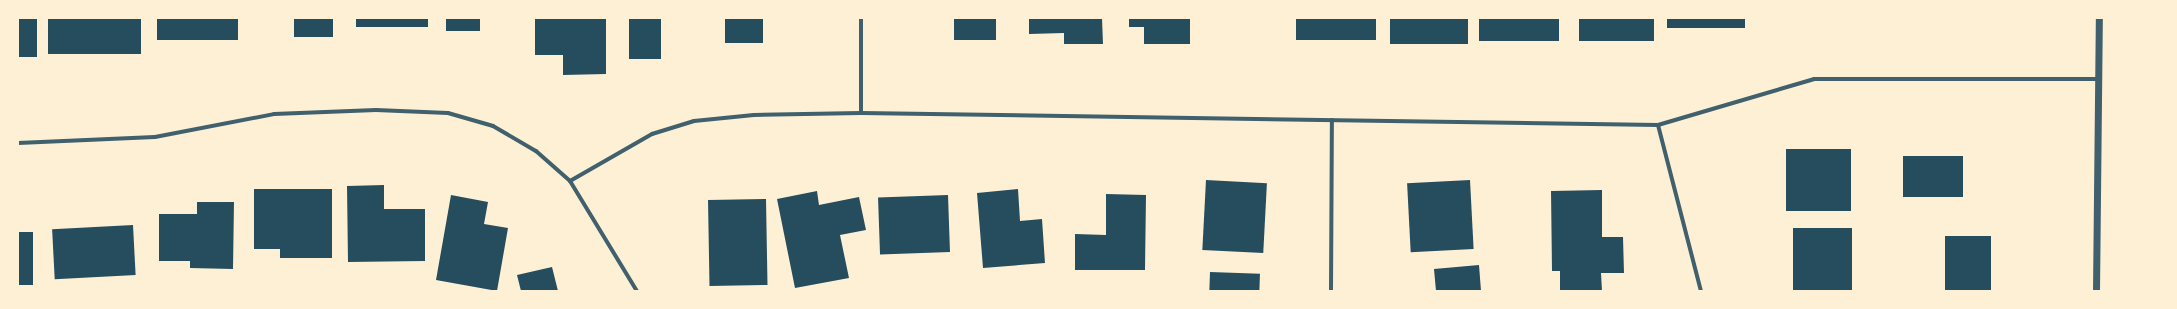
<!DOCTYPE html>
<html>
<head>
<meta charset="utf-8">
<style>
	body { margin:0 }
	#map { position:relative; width:2177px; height:309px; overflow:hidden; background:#fdf0d5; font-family:"Space Grotesk",sans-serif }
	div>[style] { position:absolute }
	.building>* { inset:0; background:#264d5e; transform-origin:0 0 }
	.minor>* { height:4px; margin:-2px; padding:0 2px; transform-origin:2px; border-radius:2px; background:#3f606c }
	.tertiary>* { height:7px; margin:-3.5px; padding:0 3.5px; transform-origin:3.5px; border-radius:3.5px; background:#3f606c }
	span { translate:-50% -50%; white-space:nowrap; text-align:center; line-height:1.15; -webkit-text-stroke:4px #fdf0d5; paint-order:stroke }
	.frame { position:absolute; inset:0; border:19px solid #fdf0d5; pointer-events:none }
</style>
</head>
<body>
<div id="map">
	<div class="building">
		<i style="left:18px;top:18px;width:19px;height:39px"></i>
		<i style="left:48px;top:18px;width:93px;height:36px"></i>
		<i style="left:157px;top:18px;width:81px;height:22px"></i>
		<i style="left:294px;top:18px;width:39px;height:19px"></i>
		<i style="left:356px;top:18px;width:72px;height:9px"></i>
		<i style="left:446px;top:18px;width:34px;height:13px"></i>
		<i style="clip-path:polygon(535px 18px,606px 18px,606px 74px,563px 75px,563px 55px,535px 55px)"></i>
		<i style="left:629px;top:18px;width:32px;height:41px"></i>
		<i style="left:725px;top:18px;width:38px;height:25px"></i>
		<i style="left:954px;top:18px;width:42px;height:22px"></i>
		<i style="clip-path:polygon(1029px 18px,1102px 18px,1103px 44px,1064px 44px,1064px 33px,1029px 34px)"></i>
		<i style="clip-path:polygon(1129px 18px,1190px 18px,1190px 44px,1144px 44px,1144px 27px,1129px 27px)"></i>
		<i style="left:1296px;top:18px;width:80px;height:22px"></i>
		<i style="left:1390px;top:18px;width:78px;height:26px"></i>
		<i style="left:1479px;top:18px;width:80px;height:23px"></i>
		<i style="left:1579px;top:18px;width:75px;height:23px"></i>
		<i style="left:1667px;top:18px;width:78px;height:10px"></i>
		<i style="left:1786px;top:149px;width:65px;height:62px"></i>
		<i style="left:1903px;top:156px;width:60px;height:41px"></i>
		<i style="left:1206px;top:180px;width:61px;height:70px;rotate:3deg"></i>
		<i style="left:1470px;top:180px;width:69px;height:63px;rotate:87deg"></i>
		<i style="clip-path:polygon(384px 185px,384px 209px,425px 209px,425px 261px,348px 262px,347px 186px)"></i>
		<i style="clip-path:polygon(254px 189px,332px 189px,332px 258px,280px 258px,280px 249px,254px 249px)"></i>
		<i style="clip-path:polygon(1018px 189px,1020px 221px,1042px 219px,1045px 263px,983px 268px,977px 193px)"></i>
		<i style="clip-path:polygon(1602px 190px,1602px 237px,1623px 237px,1624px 273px,1601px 273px,1602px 291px,1560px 291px,1560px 271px,1552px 271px,1551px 191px)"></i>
		<i style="clip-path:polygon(817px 191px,819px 205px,859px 197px,866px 230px,840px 235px,849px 278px,795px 288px,777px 199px)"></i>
		<i style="clip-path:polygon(1106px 194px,1146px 195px,1145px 270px,1075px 270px,1075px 234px,1106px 235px)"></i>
		<i style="clip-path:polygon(451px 195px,488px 202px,484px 224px,508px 228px,497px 291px,436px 280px)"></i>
		<i style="left:948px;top:195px;width:57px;height:70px;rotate:88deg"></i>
		<i style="left:766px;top:199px;width:86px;height:58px;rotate:89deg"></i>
		<i style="clip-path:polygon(197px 202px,234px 202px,233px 269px,190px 268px,190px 261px,159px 261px,159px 214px,197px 214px)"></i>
		<i style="left:133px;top:225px;width:50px;height:81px;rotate:87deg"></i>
		<i style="left:1793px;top:228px;width:59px;height:63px"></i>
		<i style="left:18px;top:232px;width:15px;height:53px"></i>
		<i style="left:1945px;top:236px;width:46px;height:55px"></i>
		<i style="clip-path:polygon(1479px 265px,1481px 291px,1436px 291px,1434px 269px)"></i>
		<i style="clip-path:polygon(552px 267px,558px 291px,521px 291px,517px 275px)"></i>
		<i style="left:1210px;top:272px;width:50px;height:19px;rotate:2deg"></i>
	</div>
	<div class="minor">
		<i style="left:861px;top:113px;width:95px;rotate:-90deg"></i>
		<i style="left:1658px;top:125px;width:171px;rotate:75.5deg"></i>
		<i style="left:18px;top:143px;width:137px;rotate:-2.5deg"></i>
		<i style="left:155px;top:137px;width:121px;rotate:-10.9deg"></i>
		<i style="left:274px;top:114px;width:102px;rotate:-2.2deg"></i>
		<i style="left:376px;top:110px;width:72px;rotate:2.4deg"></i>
		<i style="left:448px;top:113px;width:47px;rotate:16.1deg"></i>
		<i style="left:493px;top:126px;width:50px;rotate:30.2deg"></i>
		<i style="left:536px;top:151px;width:45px;rotate:41.4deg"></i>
		<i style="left:570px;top:181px;width:95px;rotate:-29.8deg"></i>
		<i style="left:652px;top:134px;width:44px;rotate:-17.2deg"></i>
		<i style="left:694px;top:121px;width:60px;rotate:-5.7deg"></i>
		<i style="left:754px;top:115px;width:107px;rotate:-1.1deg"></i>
		<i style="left:861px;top:113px;width:797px;rotate:0.86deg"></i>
		<i style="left:1658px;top:125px;width:163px;rotate:-16.4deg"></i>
		<i style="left:1814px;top:79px;width:285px"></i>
		<i style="left:570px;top:181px;width:129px;rotate:58.7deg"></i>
		<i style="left:1331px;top:291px;width:171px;rotate:-89.7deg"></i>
	</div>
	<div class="tertiary">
		<i style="left:2096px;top:291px;width:273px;rotate:-89.4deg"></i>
	</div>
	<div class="frame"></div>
</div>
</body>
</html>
